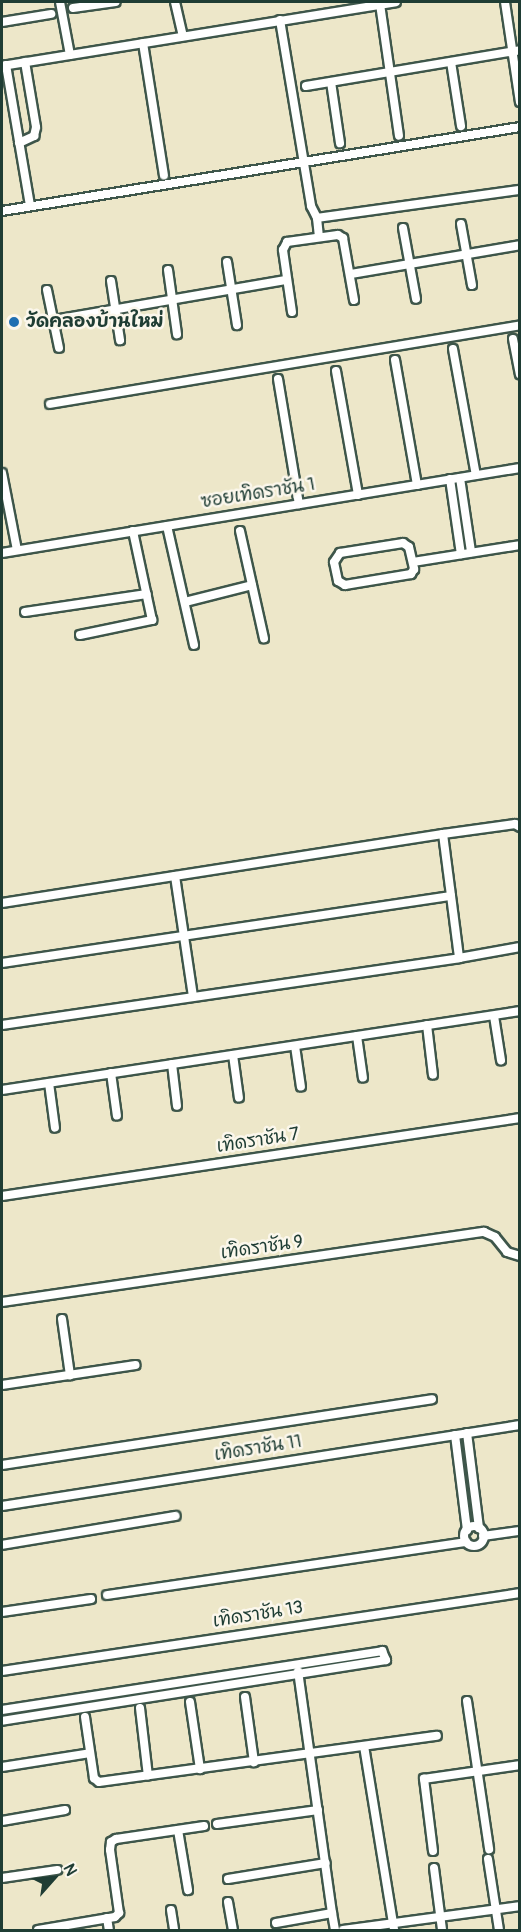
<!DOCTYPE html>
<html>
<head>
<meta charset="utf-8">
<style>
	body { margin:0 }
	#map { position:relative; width:521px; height:1932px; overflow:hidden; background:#ede7c9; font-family:Pangolin,"Playpen Sans Thai",sans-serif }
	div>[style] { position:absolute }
	.roads { filter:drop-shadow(2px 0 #3e564a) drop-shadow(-2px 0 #3e564a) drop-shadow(0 2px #3e564a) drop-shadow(0 -2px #3e564a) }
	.minor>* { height:8px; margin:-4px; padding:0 4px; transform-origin:4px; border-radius:4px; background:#fff }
	.minor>.ring { margin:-4px; padding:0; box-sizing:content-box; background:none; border:8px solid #fff; border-radius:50% }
	.dots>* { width:16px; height:16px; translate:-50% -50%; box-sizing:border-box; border:3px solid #fbf7ec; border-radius:50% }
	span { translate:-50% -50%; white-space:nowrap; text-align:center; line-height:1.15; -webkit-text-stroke:5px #fbf7ec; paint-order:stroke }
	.poi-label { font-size:18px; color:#1f3d34; font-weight:700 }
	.left { translate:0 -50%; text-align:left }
	.street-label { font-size:18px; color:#1f3d34 }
	.frame { position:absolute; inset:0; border:3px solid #1f3d34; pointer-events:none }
	.north { position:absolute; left:24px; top:1848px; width:60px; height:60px; -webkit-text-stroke:4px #fbf7ec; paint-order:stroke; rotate:63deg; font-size:16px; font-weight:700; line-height:24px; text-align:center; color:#1f3d34 }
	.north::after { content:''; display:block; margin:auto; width:21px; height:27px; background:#1f3d34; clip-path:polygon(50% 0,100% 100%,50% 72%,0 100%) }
</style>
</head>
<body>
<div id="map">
	<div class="roads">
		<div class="minor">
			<i style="left:60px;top:2px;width:54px;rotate:79.3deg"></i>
			<i style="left:175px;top:2px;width:35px;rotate:77deg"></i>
			<i style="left:505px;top:2px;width:101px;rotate:81.5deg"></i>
			<i style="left:380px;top:4px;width:133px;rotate:81.8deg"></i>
			<i style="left:73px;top:8px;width:43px;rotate:-7.9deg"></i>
			<i style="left:280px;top:20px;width:189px;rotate:80.5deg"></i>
			<i style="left:311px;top:206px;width:13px;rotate:63deg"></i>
			<i style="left:317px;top:218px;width:205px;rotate:-7.9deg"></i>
			<i style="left:2px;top:22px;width:50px;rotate:-9.3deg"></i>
			<i style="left:143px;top:43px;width:134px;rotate:81deg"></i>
			<i style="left:451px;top:62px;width:65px;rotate:81.1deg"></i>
			<i style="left:6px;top:65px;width:143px;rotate:80.3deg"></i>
			<i style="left:2px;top:66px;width:399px;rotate:-9.2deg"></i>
			<i style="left:331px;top:82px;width:62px;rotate:81.6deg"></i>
			<i style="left:306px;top:86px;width:217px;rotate:-9.5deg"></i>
			<i style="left:19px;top:143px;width:17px;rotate:-25deg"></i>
			<i style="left:34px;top:136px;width:9px;rotate:-77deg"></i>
			<i style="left:36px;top:127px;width:66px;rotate:-99.6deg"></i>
			<i style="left:2px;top:211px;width:525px;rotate:-9.21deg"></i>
			<i style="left:317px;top:218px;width:19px;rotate:84deg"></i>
			<i style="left:461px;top:224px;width:62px;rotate:79.8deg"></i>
			<i style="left:403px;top:228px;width:72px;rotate:79.6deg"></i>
			<i style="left:227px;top:262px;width:64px;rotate:81deg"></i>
			<i style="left:168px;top:270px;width:65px;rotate:82deg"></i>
			<i style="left:351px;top:274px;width:171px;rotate:-9.7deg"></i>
			<i style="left:111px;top:281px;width:60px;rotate:81.3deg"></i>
			<i style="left:47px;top:290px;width:59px;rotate:78.3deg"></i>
			<i style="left:292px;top:312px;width:63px;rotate:-98.3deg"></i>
			<i style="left:283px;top:250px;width:9px;rotate:-63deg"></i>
			<i style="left:287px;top:242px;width:51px;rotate:-7.8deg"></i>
			<i style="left:338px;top:235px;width:6px;rotate:31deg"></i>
			<i style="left:343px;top:238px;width:63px;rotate:79.9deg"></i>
			<i style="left:54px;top:320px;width:235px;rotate:-9.8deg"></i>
			<i style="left:513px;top:339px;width:36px;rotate:79deg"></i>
			<i style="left:453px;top:349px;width:128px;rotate:79.7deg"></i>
			<i style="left:395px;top:360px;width:127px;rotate:80deg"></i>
			<i style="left:336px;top:371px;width:126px;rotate:79.9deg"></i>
			<i style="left:278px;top:379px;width:127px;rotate:80.5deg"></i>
			<i style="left:50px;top:404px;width:477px;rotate:-9.5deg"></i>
			<i style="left:2px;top:473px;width:78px;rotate:79deg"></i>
			<i style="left:460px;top:478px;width:75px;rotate:81.5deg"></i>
			<i style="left:450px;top:479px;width:76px;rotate:81.7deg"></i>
			<i style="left:167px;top:526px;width:122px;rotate:77.2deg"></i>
			<i style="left:240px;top:531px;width:110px;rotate:77.4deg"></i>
			<i style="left:403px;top:543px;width:7px;rotate:34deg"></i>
			<i style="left:409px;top:547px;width:23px;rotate:77deg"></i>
			<i style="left:414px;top:569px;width:6px;rotate:121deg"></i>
			<i style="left:411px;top:574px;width:67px;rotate:170.5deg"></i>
			<i style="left:345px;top:585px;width:8px;rotate:-150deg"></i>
			<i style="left:338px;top:581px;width:19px;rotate:-102deg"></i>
			<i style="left:334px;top:562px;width:11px;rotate:-56deg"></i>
			<i style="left:340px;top:553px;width:64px;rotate:-9deg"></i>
			<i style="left:2px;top:553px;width:525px;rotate:-9.32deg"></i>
			<i style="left:413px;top:562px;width:108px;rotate:-9deg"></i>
			<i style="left:185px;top:602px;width:69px;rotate:-14.2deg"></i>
			<i style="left:25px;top:612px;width:123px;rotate:-8.4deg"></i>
			<i style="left:80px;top:635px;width:74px;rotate:-11.8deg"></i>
			<i style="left:152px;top:620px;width:91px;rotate:-102.1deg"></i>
			<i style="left:443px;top:834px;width:125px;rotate:82.6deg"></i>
			<i style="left:175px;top:876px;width:122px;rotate:81.5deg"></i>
			<i style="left:2px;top:903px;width:446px;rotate:-8.9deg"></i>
			<i style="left:443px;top:834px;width:73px;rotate:-7.9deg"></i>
			<i style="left:515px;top:824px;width:6px;rotate:31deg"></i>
			<i style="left:2px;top:963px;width:454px;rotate:-8.5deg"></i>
			<i style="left:494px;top:1016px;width:45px;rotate:81deg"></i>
			<i style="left:2px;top:1025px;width:462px;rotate:-8.3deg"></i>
			<i style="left:459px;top:958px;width:62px;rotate:-10.2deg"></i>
			<i style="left:427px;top:1025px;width:50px;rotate:83.2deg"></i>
			<i style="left:357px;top:1036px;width:42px;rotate:81.9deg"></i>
			<i style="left:295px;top:1046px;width:41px;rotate:81.7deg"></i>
			<i style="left:233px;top:1055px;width:43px;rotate:82.1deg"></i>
			<i style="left:172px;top:1064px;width:42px;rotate:83.2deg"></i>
			<i style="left:111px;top:1073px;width:43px;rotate:82.1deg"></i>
			<i style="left:49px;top:1083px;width:45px;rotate:82.4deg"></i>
			<i style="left:2px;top:1090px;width:524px;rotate:-8.67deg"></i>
			<i style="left:2px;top:1196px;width:524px;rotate:-8.56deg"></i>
			<i style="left:2px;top:1302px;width:487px;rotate:-8.3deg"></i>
			<i style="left:484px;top:1232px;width:12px;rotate:24deg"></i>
			<i style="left:495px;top:1237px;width:19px;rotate:51deg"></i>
			<i style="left:507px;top:1252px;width:14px;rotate:17deg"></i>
			<i style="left:62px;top:1319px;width:57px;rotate:81.9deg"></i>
			<i style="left:2px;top:1385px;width:135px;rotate:-8.5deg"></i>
			<i style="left:467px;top:1433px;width:96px;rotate:82.8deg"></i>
			<i style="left:455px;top:1435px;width:96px;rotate:82.8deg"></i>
			<i style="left:2px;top:1465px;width:435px;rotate:-8.7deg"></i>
			<i style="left:2px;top:1506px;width:524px;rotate:-8.89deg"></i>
			<i class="ring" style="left:464px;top:1526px;width:12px;height:12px"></i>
			<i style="left:483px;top:1536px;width:37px;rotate:-8deg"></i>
			<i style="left:2px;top:1545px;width:176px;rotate:-9.5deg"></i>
			<i style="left:107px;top:1595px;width:363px;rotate:-8.4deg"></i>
			<i style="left:2px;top:1612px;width:90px;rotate:-8.3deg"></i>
			<i style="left:2px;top:1671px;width:524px;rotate:-8.56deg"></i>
			<i style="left:298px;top:1671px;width:244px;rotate:82deg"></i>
			<i style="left:245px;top:1697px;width:66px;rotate:82.1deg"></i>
			<i style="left:467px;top:1701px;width:150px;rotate:81.5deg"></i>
			<i style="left:190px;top:1702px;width:68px;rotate:81.5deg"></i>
			<i style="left:140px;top:1708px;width:68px;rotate:83.3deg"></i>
			<i style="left:2px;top:1710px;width:385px;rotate:-8.8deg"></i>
			<i style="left:382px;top:1651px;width:10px;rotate:66deg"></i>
			<i style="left:386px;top:1660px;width:389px;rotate:171deg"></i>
			<i style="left:85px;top:1717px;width:62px;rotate:81.6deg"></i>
			<i style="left:94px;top:1778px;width:6px;rotate:39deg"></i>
			<i style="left:99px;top:1782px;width:341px;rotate:-7.8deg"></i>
			<i style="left:364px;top:1746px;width:186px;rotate:80.7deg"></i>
			<i style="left:2px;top:1767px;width:89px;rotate:-9deg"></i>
			<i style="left:2px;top:1821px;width:64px;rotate:-9.9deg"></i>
			<i style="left:217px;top:1824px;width:102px;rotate:-7.9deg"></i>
			<i style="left:178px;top:1830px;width:61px;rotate:80.5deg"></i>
			<i style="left:433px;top:1851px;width:73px;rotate:-97.1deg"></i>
			<i style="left:424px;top:1779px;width:97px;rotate:-8.3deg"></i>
			<i style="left:488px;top:1859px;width:72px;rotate:81.2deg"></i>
			<i style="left:434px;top:1868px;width:63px;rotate:82.6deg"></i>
			<i style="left:2px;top:1878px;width:56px;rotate:-8.3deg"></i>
			<i style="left:228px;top:1879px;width:99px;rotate:-9.3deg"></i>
			<i style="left:228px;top:1902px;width:28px;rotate:80deg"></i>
			<i style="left:171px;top:1910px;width:20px;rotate:81deg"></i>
			<i style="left:107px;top:1918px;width:12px;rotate:81deg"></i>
			<i style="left:276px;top:1923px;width:57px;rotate:-10.1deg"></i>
			<i style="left:332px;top:1913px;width:17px;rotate:80deg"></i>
			<i style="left:38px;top:1930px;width:78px;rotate:-9.6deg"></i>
			<i style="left:115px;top:1917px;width:6px;rotate:-45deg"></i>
			<i style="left:119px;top:1913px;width:64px;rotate:-98.1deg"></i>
			<i style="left:110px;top:1850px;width:8px;rotate:-83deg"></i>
			<i style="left:111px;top:1842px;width:6px;rotate:-31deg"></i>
			<i style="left:116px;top:1839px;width:89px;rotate:-8.4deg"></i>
			<i style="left:343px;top:1930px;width:179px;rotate:-7.7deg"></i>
		</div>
	</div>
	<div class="dots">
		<i style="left:14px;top:322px;background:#1f6fb2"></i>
	</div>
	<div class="poi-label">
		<span class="left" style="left:26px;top:322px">วัดคลองบ้านใหม่</span>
	</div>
	<div class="street-label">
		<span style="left:258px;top:494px;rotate:-9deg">ซอยเทิดราชัน 1</span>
		<span style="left:258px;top:1141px;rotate:-9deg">เทิดราชัน 7</span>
		<span style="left:262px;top:1248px;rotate:-8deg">เทิดราชัน 9</span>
		<span style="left:258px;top:1449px;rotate:-9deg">เทิดราชัน 11</span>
		<span style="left:258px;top:1615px;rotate:-9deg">เทิดราชัน 13</span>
	</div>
	<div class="frame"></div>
	<div class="north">N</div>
</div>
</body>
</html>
